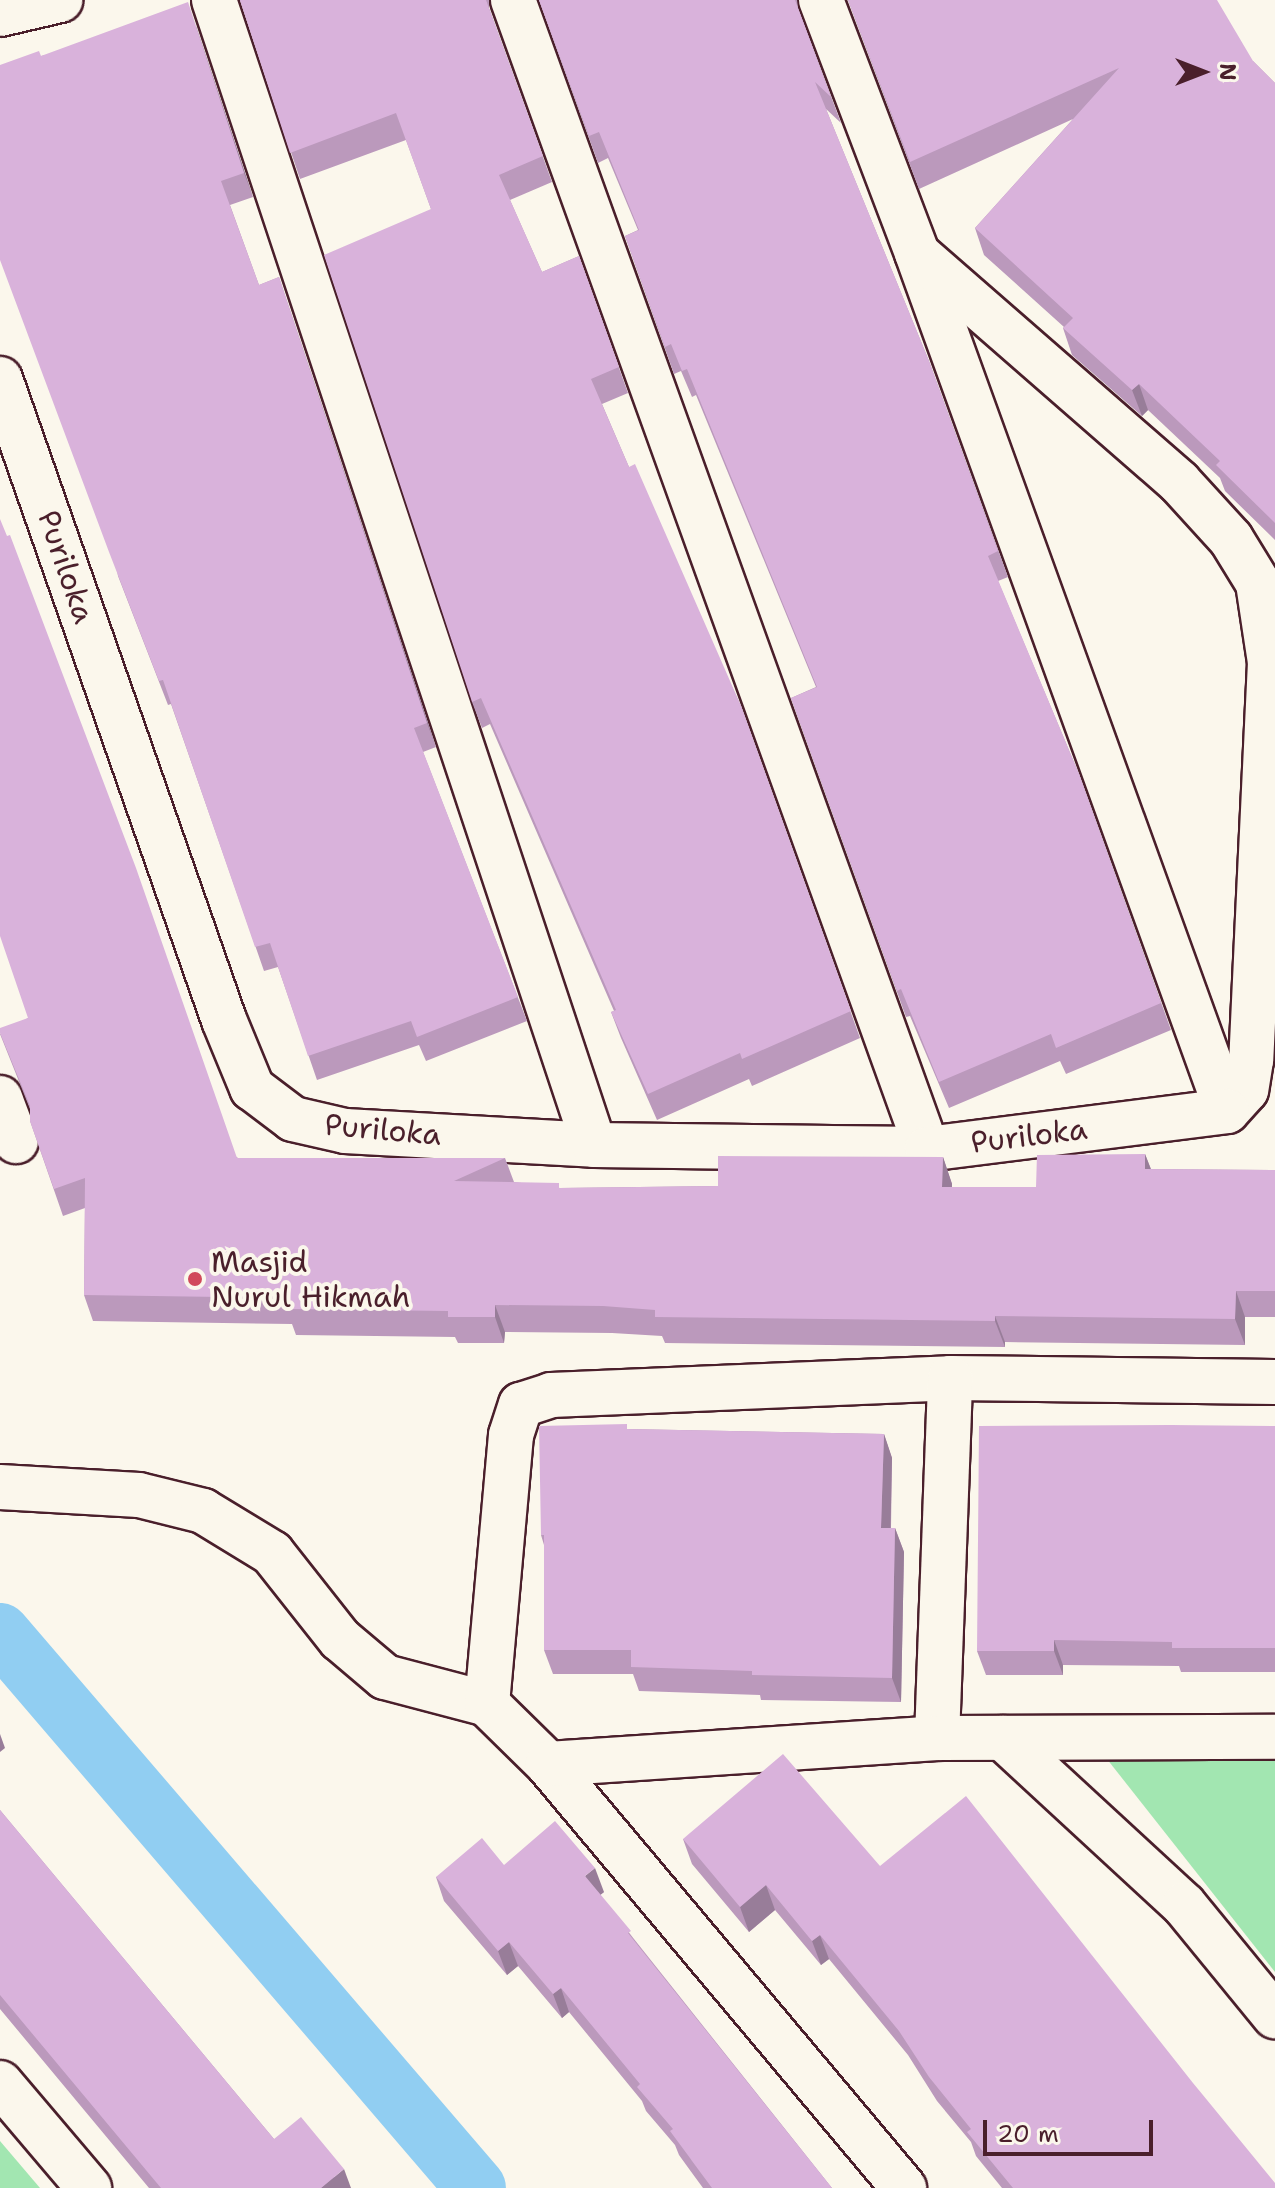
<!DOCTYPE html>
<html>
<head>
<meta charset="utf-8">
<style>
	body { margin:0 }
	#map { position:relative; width:1275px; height:2188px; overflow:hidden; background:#fbf7ec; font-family:"Shantell Sans",sans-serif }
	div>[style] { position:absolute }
	.green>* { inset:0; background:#a2e6b1 }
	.canal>* { height:60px; margin:-30px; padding:0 30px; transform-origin:30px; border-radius:30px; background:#91cef2 }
	.roads { filter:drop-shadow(2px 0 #4a1f2b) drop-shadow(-2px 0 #4a1f2b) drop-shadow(0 2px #4a1f2b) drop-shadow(0 -2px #4a1f2b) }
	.minor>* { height:44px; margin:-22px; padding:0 22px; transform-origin:22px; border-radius:22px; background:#fbf7ec }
	.wall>* { inset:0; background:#bb99bc }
	.shaded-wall>* { inset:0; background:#987d99 }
	.building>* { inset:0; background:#d9b2db }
	.dots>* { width:22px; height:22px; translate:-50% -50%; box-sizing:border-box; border:4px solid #fbf7ec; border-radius:50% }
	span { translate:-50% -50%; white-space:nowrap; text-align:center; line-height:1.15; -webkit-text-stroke:8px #fbf7ec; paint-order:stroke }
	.street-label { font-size:30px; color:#4a1f2b }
	.poi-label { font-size:30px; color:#4a1f2b }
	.left { translate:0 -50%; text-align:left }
	.north { position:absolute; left:1163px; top:32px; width:80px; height:80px; -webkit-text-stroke:6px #fbf7ec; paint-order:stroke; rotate:90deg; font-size:22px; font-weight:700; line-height:32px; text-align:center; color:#4a1f2b }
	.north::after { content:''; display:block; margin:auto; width:28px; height:36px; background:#4a1f2b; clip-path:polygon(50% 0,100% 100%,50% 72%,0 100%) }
	.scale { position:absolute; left:983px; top:2120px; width:170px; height:36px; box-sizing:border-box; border:4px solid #4a1f2b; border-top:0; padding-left:10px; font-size:24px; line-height:28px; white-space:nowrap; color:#4a1f2b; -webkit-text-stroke:6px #fbf7ec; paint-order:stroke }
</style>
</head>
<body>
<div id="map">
	<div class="green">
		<i style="clip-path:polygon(1073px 1716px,1275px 1716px,1275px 1972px)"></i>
		<i style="clip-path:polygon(0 2141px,40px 2188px,0 2188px)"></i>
	</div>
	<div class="canal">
		<i style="left:0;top:1633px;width:731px;rotate:49.38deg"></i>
	</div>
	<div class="roads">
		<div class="minor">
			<i style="left:214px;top:0;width:1206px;rotate:71.64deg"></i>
			<i style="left:513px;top:0;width:1221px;rotate:70.19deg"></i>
			<i style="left:821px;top:0;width:271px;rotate:69.2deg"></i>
			<i style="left:917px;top:253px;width:912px;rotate:70.13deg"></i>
			<i style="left:0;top:14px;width:62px;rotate:-13.1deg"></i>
			<i style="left:920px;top:256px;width:344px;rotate:41.1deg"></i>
			<i style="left:1179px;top:482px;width:77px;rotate:47.6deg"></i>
			<i style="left:1231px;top:539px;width:52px;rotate:58.5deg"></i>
			<i style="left:1258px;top:583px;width:80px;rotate:81.4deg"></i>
			<i style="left:1270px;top:662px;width:398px;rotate:92.7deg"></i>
			<i style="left:1251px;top:1060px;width:30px;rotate:99deg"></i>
			<i style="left:1246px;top:1090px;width:28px;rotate:132deg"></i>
			<i style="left:0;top:379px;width:679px;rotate:70.74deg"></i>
			<i style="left:224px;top:1020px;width:74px;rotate:67.6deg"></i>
			<i style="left:252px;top:1088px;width:51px;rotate:37.1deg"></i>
			<i style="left:293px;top:1119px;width:53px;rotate:13deg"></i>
			<i style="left:345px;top:1131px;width:249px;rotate:3.2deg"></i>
			<i style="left:594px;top:1145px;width:333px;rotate:0.7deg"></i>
			<i style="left:927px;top:1149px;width:302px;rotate:-7.2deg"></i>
			<i style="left:0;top:1098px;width:46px;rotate:69.6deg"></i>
			<i style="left:0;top:1487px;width:139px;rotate:3.3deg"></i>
			<i style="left:139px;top:1495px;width:66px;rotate:14deg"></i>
			<i style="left:203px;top:1511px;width:81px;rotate:31.3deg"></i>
			<i style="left:272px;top:1553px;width:110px;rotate:51.7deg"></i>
			<i style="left:340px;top:1639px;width:59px;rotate:40.2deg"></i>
			<i style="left:385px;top:1677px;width:106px;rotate:14.8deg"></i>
			<i style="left:487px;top:1704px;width:86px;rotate:44.5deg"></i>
			<i style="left:548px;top:1764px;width:554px;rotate:49.98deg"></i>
			<i style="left:487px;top:1704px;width:270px;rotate:-84.9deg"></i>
			<i style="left:511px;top:1435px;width:32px;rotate:-72deg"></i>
			<i style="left:521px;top:1405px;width:32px;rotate:-18deg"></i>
			<i style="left:551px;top:1395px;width:399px;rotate:-2.4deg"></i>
			<i style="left:950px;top:1378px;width:325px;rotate:0.7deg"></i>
			<i style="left:937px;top:1738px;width:360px;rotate:-87.9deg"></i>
			<i style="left:1003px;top:1738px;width:246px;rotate:42.7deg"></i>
			<i style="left:1184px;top:1905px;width:144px;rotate:50.7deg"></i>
			<i style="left:548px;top:1764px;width:390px;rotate:-3.8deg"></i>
			<i style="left:937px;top:1738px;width:338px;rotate:-0.2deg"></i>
			<i style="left:0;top:2083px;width:138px;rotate:49.7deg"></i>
		</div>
	</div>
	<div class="wall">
		<i style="clip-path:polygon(240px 0,489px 0,489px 8px,552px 182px,510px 200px,542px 272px,579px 256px,628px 393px,602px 404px,629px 467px,741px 706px,860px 1038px,752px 1086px,749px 1079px,657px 1120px,621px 1038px,611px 1012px,614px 1011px,490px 724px,482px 728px,472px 702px,431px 209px,406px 140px,300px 179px)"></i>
		<i style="clip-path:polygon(539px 0,797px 0,798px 8px,841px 123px,826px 109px,929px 361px,1008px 577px,998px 581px,1079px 774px,1171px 1030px,1066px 1074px,1060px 1061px,949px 1108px,910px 1016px,906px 1017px,791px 698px,816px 687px,696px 395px,692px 397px,681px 371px,674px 374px,625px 236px,638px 230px,608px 158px,598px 163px)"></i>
		<i style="clip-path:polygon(848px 0,1253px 61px,1275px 83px,1275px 540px,1225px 491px,1220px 478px,1148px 410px,1142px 416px,1072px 355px,1063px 328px,1064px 327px,984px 255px,975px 228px,1073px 119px,919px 189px)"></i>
		<i style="clip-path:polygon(196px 26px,253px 197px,230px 205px,259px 285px,279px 277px,287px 301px,436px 747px,423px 752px,527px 1021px,426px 1061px,419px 1045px,317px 1080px,278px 967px,264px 971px,171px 704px,168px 705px,118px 576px,41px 56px)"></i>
		<i style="clip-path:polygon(28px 1018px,238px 1158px,505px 1158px,514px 1182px,560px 1188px,718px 1186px,943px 1157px,952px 1184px,952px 1187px,1036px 1187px,1145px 1154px,1151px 1169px,1275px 1170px,1275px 1317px,1245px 1317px,1245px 1345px,1005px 1342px,1005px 1347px,665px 1343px,662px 1336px,612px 1333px,505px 1332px,504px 1343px,458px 1343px,455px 1337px,296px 1335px,292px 1324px,93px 1321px,84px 1295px,85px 1208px,63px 1216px,30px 1121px,30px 1109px,0 1034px)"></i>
		<i style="clip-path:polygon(1275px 1426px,1275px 1672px,1181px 1672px,1179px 1666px,1063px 1665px,1063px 1675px,986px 1675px,977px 1651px)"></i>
		<i style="clip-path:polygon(628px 1429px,884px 1434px,892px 1458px,891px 1528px,895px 1528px,904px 1552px,901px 1702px,761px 1700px,760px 1695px,639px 1691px,633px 1674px,553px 1674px,544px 1650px,544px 1545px,541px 1535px)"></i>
		<i style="clip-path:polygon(0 1810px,274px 2139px,351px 2188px,149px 2188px,0 2009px)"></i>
		<i style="clip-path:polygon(683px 1839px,880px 1866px,1275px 2188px,1002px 2188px,976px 2156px,971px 2142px,937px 2101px,908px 2055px,829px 1959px,821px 1965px,775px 1910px,749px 1932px,692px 1864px)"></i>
		<i style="clip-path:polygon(504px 1865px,604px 1892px,600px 1895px,634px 1939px,832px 2188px,703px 2188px,679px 2155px,675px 2145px,646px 2111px,642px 2101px,569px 2012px,562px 2018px,518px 1966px,507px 1975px,444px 1901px,436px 1877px)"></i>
	</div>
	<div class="shaded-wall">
		<i style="clip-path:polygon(188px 2px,253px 197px,244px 173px)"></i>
		<i style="clip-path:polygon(279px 277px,287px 301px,436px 747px,427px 723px)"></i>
		<i style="clip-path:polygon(1139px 384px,1148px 410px,1142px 416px,1132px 390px)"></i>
		<i style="clip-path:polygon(1145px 1154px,1155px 1180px,1145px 1169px)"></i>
		<i style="clip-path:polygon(943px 1157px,952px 1184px,951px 1213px,942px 1187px)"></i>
		<i style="clip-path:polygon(1236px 1291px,1245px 1317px,1245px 1345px,1235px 1319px)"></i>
		<i style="clip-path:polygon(495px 1305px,505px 1332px,504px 1343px,495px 1317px)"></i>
		<i style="clip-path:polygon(995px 1316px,1005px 1342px,1005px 1347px,995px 1321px)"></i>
		<i style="clip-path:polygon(884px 1434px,892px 1458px,890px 1552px,881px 1528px)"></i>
		<i style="clip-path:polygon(895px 1528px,904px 1552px,901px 1702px,892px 1678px)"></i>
		<i style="clip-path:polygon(1054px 1640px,1063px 1665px,1063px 1675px,1054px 1651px)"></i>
		<i style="clip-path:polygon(0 1734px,5px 1748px,0 1752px)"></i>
		<i style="clip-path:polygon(595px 1868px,604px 1892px,594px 1900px,585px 1876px)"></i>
		<i style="clip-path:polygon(766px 1885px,775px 1910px,749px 1932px,740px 1907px)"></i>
		<i style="clip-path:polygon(820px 1935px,829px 1959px,821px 1965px,812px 1941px)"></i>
		<i style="clip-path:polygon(509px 1942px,518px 1966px,507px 1975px,498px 1951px)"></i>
		<i style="clip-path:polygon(561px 1988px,569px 2012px,562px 2018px,553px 1994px)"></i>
		<i style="clip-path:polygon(344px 2169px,351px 2188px,321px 2188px)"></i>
	</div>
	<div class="building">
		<i style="clip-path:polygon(240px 0,486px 0,543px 156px,499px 175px,542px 272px,579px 256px,619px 367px,591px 379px,629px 467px,635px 464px,741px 706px,851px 1011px,742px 1059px,740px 1053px,648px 1094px,611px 1012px,616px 1010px,481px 698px,472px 702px,324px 255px,431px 209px,396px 113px,290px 153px)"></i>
		<i style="clip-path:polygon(539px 0,795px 0,831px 97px,815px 82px,929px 361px,998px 551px,988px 556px,1079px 774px,1161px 1003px,1056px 1048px,1051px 1034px,939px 1082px,901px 989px,897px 991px,791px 698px,817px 687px,687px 369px,682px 371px,671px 344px,665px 347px,625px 236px,639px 230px,599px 132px,589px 136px)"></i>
		<i style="clip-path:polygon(848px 0,1217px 0,1253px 61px,1275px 83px,1275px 523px,1216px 465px,1220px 461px,1139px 384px,1132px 390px,1063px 328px,1073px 318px,975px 228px,1119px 68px,910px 162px)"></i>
		<i style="clip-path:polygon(188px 2px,244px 173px,221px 181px,259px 285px,279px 277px,427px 723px,414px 728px,518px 997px,417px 1037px,411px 1021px,308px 1056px,270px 943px,255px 947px,163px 680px,159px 681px,109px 552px,0 260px,0 65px,39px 51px,41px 56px)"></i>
		<i style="clip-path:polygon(0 519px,7px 536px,10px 535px,136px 868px,237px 1158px,505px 1158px,454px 1181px,559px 1183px,559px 1188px,718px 1186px,718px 1156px,943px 1157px,942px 1187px,1036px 1187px,1037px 1155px,1145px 1154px,1145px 1169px,1275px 1170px,1275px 1291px,1236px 1291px,1235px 1319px,995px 1316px,995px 1321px,655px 1317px,655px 1310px,603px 1306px,495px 1305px,495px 1317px,448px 1317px,448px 1311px,287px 1309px,287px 1298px,84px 1295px,85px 1178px,54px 1189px,30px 1121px,30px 1106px,0 1033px,0 1028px,28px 1018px,0 936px)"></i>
		<i style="clip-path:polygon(627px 1424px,627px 1429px,884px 1434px,881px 1528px,895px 1528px,892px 1678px,752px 1675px,752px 1671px,631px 1667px,631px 1650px,544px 1650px,544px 1535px,541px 1535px,539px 1426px)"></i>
		<i style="clip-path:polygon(1171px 1425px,1275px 1426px,1275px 1648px,1172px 1648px,1172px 1642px,1054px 1640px,1054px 1651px,977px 1651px,979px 1426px)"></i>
		<i style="clip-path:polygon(783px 1754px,880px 1866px,966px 1796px,1193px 2083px,1275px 2183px,1275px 2188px,1013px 2188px,967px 2132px,971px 2129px,929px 2077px,899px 2031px,820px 1935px,812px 1941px,766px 1885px,740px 1907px,683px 1839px)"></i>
		<i style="clip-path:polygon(0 1810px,274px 2139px,301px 2117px,344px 2169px,321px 2188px,161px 2188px,0 1995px)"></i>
		<i style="clip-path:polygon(555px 1821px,595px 1868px,585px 1876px,631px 1931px,628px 1933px,832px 2188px,712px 2188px,670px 2131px,673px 2129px,637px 2087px,640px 2084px,561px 1988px,553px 1994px,509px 1942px,498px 1951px,436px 1877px,482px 1838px,504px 1865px)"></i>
	</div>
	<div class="dots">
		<i style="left:195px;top:1279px;background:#d1495b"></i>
	</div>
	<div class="street-label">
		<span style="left:66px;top:567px;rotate:71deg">Puriloka</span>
		<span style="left:383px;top:1130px;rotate:5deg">Puriloka</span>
		<span style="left:1029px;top:1136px;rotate:-7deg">Puriloka</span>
	</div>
	<div class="poi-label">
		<span class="left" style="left:211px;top:1279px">Masjid<br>Nurul Hikmah</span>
	</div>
	<div class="north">N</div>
	<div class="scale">20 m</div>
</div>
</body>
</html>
